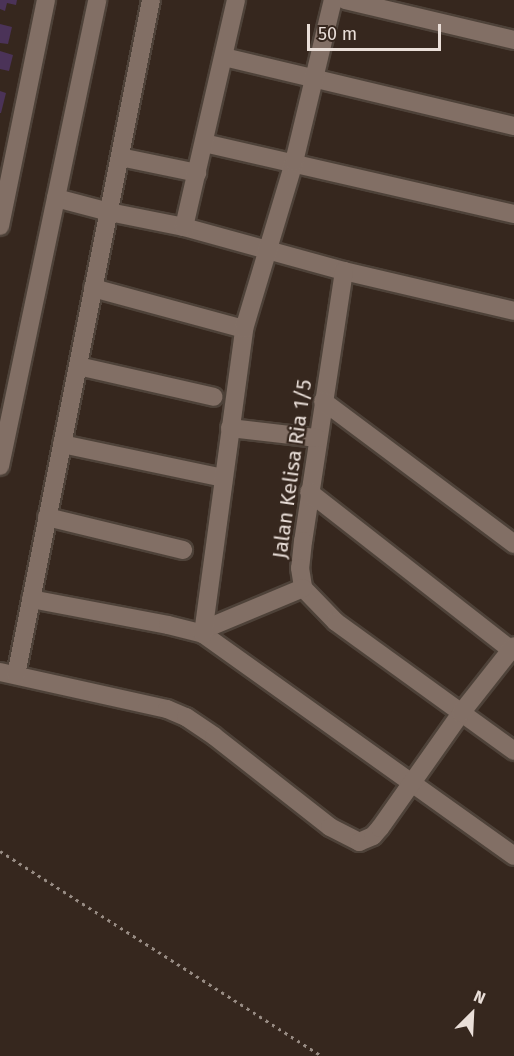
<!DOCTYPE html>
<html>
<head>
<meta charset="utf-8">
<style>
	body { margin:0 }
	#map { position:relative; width:514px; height:1056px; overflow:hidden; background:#36271e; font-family:"Fira Sans",sans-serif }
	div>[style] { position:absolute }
	.building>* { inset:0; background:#4b3358 }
	.path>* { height:3px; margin-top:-1.5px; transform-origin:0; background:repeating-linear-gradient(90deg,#988c84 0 3px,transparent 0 7.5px) }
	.roads { filter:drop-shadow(2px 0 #4e4239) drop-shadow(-2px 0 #4e4239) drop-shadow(0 2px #4e4239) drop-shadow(0 -2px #4e4239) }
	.minor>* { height:18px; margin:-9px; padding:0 9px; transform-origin:9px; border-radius:9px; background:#826f65 }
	span { translate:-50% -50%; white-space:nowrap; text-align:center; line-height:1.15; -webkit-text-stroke:4.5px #36271e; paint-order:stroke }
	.street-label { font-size:21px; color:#eadfd9 }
	.north { position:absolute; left:442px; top:984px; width:60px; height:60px; -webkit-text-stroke:4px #36271e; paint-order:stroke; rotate:24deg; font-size:16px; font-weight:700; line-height:24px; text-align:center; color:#eadfd9 }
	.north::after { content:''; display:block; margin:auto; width:21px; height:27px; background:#eadfd9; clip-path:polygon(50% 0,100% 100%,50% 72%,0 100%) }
	.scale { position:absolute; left:307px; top:24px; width:134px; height:27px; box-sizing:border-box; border:3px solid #eadfd9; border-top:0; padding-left:8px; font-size:18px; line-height:21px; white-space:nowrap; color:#eadfd9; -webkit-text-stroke:4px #36271e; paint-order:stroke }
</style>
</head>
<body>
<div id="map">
	<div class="building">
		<i style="clip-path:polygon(0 0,17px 0,16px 5px,7px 3px,5px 11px,0 9px)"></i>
		<i style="clip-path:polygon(0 24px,12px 27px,8px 44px,0 43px)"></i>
		<i style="clip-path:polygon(0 51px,13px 55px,9px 71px,0 69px)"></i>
		<i style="clip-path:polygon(0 91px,6px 93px,1px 113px,0 113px)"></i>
	</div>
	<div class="path">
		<i style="left:0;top:851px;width:382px;rotate:32.5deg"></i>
	</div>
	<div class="roads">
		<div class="minor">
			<i style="left:345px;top:0;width:174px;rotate:13.3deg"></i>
			<i style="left:224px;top:57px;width:298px;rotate:13.4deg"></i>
			<i style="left:204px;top:143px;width:318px;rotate:12.9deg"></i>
			<i style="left:120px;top:157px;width:79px;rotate:11.7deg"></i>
			<i style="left:56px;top:198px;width:55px;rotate:14.8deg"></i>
			<i style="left:109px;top:212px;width:76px;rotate:11.3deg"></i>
			<i style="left:184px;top:227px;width:166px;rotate:15.4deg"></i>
			<i style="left:344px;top:271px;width:175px;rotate:13.2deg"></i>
			<i style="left:0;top:226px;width:231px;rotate:-78.5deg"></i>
			<i style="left:184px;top:227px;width:233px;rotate:-77.1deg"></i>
			<i style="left:344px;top:271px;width:273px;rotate:98.6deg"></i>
			<i style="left:303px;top:541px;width:27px;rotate:96deg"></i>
			<i style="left:300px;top:568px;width:20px;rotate:81deg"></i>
			<i style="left:303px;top:588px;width:47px;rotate:45.9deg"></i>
			<i style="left:336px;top:622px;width:220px;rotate:35.9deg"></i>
			<i style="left:93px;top:288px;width:156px;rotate:15.2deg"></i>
			<i style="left:78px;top:366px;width:139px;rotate:12.8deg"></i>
			<i style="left:323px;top:401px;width:239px;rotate:36.8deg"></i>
			<i style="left:230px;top:428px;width:88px;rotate:6.6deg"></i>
			<i style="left:62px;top:444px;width:165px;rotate:11.9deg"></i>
			<i style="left:0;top:466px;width:476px;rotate:-78.2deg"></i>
			<i style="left:309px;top:492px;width:256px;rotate:38deg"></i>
			<i style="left:47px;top:517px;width:140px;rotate:13.6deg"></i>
			<i style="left:31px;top:599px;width:139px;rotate:10.7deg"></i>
			<i style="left:168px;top:625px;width:36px;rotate:14deg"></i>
			<i style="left:203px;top:634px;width:382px;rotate:35.5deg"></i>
			<i style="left:205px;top:629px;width:106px;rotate:-22.7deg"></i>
			<i style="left:203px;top:634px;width:308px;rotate:-82.3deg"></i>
			<i style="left:244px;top:329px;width:174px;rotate:-73.3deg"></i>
			<i style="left:294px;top:162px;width:167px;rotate:-76.5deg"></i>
			<i style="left:0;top:672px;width:171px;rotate:12.5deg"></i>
			<i style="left:167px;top:709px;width:21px;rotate:23deg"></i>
			<i style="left:186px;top:717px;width:34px;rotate:34deg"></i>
			<i style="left:214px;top:736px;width:147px;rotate:38.1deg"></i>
			<i style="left:330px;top:827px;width:33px;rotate:27deg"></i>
			<i style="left:359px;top:842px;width:15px;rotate:-23deg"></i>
			<i style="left:373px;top:836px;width:11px;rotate:-49deg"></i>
			<i style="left:380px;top:828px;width:141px;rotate:-54.8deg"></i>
			<i style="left:461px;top:713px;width:85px;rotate:-51.7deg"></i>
			<i style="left:16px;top:675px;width:688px;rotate:-78.69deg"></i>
		</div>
	</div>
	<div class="street-label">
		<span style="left:292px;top:469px;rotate:-82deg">Jalan Kelisa Ria 1/5</span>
	</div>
	<div class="north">N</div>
	<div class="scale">50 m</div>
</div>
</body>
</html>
